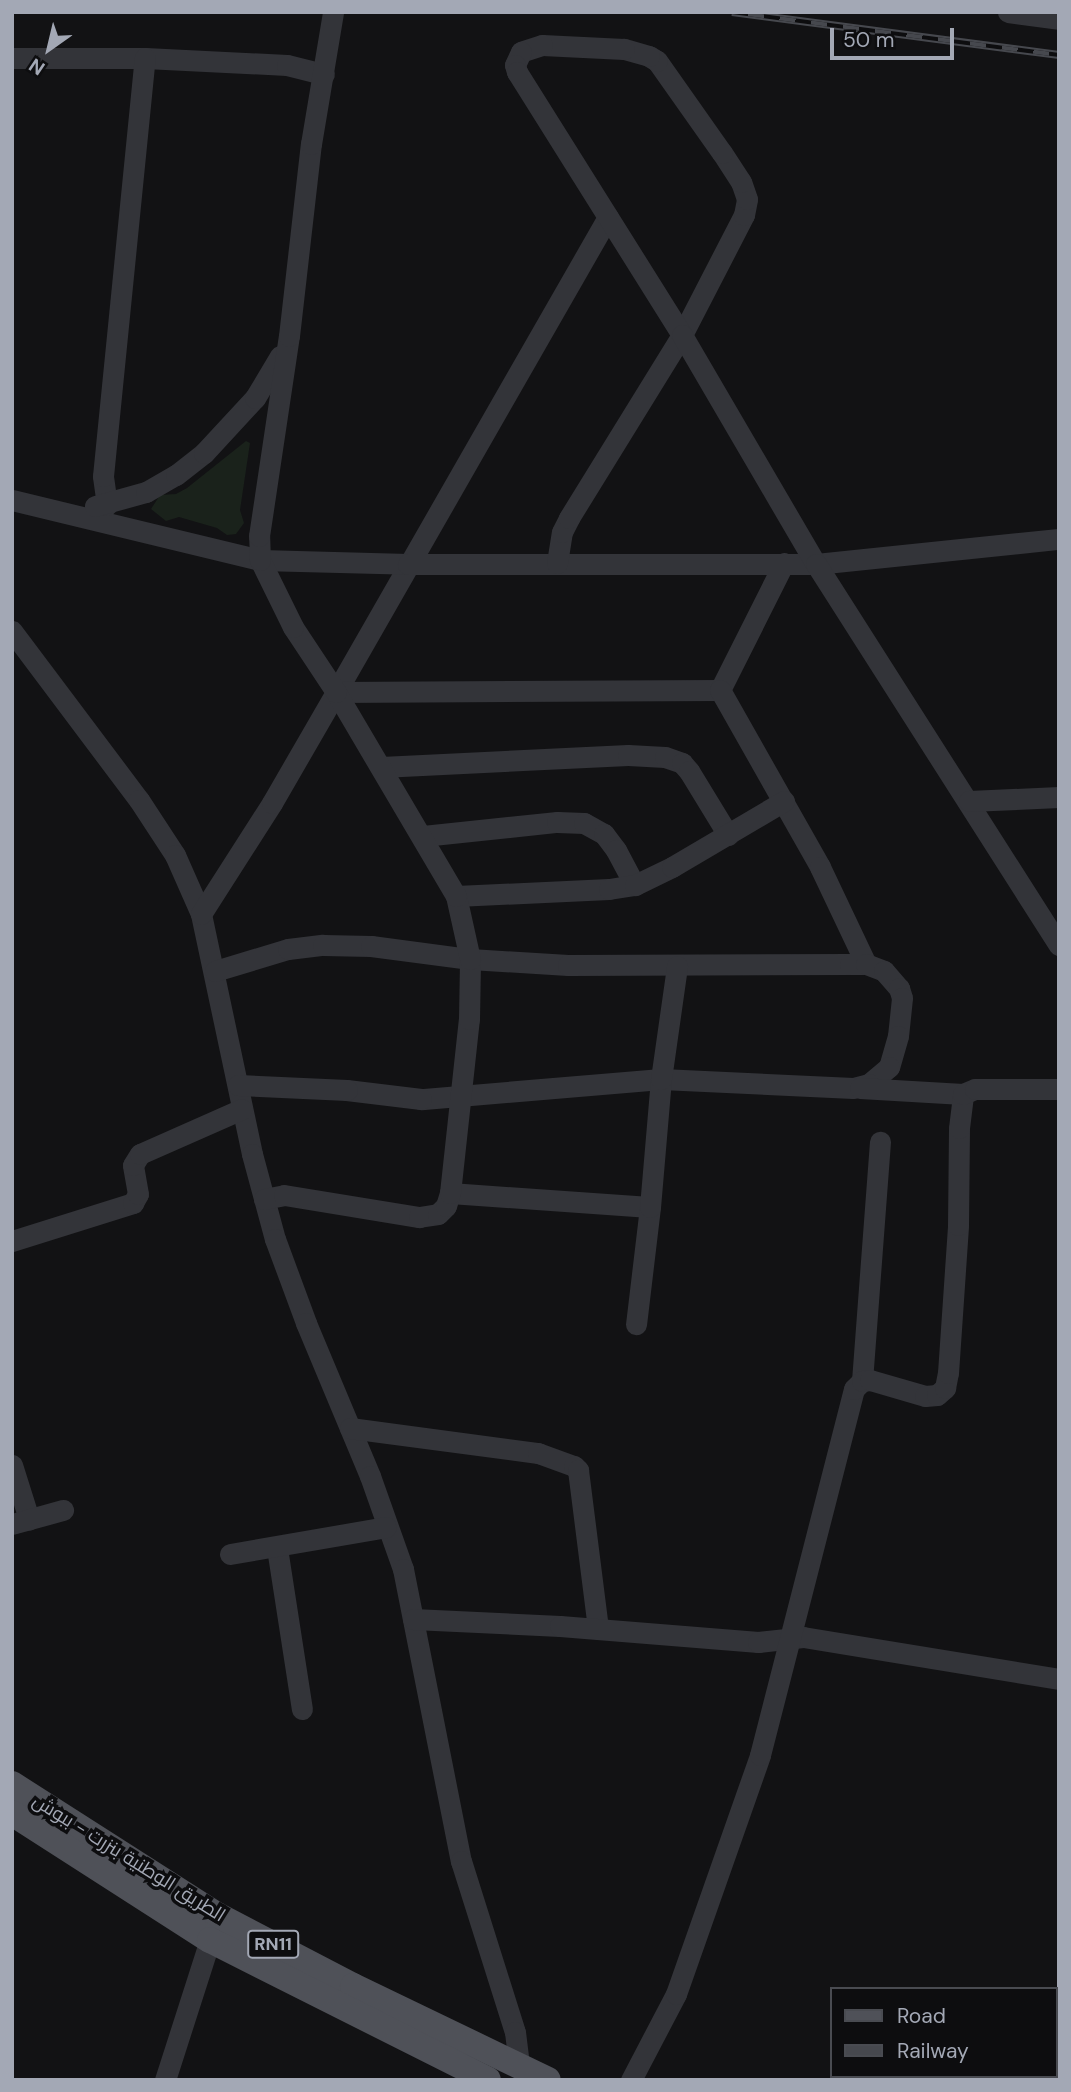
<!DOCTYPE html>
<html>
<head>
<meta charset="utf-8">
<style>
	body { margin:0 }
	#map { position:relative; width:1071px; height:2092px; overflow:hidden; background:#121214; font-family:"DM Sans",Cairo,sans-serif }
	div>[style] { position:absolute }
	.green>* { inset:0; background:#1a221b }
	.minor>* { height:21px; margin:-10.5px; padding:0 10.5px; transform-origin:10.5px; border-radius:10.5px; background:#333439 }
	.major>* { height:26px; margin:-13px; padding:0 13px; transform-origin:13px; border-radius:13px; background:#4f5158 }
	.rail>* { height:8px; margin-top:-4px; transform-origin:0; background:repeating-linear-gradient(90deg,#0d0d0f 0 16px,#46484e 0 32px); box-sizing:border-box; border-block:2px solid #46484e }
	span { translate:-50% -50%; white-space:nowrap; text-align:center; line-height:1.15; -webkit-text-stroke:7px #0d0d0f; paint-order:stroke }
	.shield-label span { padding:2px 5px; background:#0d0d0f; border:2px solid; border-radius:5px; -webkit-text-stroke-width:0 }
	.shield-label { font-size:18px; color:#a3a8b5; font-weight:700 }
	.street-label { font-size:19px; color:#a3a8b5 }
	.frame { position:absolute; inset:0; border:14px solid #a3a8b5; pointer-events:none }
	.legend { position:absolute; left:830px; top:1987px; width:228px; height:91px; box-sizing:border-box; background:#0d0d0f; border:2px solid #494b51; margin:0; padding:9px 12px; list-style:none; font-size:21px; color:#a3a8b5 }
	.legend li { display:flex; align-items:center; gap:14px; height:35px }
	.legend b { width:35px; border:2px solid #494b51 }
	.north { position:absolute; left:14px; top:14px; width:70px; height:70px; -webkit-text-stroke:5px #0d0d0f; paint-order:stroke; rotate:214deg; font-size:19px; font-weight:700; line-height:28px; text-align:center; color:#a3a8b5 }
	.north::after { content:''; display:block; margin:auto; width:24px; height:32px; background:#a3a8b5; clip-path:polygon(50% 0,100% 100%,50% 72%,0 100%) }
	.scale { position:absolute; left:830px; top:28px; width:124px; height:32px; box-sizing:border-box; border:4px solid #a3a8b5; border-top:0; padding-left:9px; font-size:21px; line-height:24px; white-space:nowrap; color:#a3a8b5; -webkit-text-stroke:5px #0d0d0f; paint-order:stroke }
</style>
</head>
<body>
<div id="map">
	<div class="green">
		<i style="clip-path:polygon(246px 441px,250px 443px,240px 510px,244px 523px,236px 534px,227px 535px,217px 528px,179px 517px,166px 521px,151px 509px,160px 495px,176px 494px,187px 488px)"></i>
	</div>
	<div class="minor">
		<i style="left:1008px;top:12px;width:51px;rotate:7.8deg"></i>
		<i style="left:12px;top:58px;width:133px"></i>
		<i style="left:145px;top:58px;width:142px;rotate:2.8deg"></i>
		<i style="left:287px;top:65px;width:38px;rotate:14deg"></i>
		<i style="left:608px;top:217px;width:547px;rotate:119.8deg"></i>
		<i style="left:336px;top:692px;width:384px;rotate:-0.3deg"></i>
		<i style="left:720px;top:690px;width:142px;rotate:-63.3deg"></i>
		<i style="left:12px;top:500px;width:255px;rotate:13.6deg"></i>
		<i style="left:260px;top:560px;width:148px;rotate:1.5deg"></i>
		<i style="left:408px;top:564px;width:408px"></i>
		<i style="left:816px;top:564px;width:244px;rotate:-5.9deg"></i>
		<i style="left:107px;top:505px;width:29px;rotate:-98deg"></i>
		<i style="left:103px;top:476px;width:420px;rotate:-84.3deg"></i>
		<i style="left:95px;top:506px;width:53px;rotate:-15.4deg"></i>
		<i style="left:146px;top:492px;width:34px;rotate:-30deg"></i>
		<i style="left:176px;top:475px;width:36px;rotate:-38deg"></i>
		<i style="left:204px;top:453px;width:75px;rotate:-47.2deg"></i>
		<i style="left:255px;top:398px;width:49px;rotate:-59.2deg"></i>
		<i style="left:557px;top:563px;width:31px;rotate:-81deg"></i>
		<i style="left:562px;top:532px;width:16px;rotate:-63deg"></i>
		<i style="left:569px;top:518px;width:215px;rotate:-58.3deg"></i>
		<i style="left:682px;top:335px;width:135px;rotate:-62.7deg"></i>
		<i style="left:744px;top:215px;width:16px;rotate:-79deg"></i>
		<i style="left:747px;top:199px;width:18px;rotate:-109deg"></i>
		<i style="left:741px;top:182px;width:35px;rotate:-123deg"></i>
		<i style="left:722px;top:153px;width:113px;rotate:-125.2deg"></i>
		<i style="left:657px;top:61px;width:9px;rotate:-148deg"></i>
		<i style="left:649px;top:56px;width:26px;rotate:-164deg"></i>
		<i style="left:624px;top:49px;width:82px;rotate:-177.2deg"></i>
		<i style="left:542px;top:45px;width:22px;rotate:162deg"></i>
		<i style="left:521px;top:52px;width:14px;rotate:115deg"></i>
		<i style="left:515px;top:65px;width:7px;rotate:74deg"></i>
		<i style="left:517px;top:72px;width:310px;rotate:57.9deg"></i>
		<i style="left:682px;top:335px;width:265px;rotate:59.7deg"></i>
		<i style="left:816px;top:564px;width:452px;rotate:57.5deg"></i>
		<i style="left:12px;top:631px;width:211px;rotate:53.1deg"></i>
		<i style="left:139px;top:800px;width:66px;rotate:56.8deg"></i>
		<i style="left:175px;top:855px;width:64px;rotate:66.2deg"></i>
		<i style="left:201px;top:914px;width:245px;rotate:78deg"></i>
		<i style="left:252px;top:1154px;width:88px;rotate:74.9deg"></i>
		<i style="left:275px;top:1239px;width:90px;rotate:69.7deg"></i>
		<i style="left:306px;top:1323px;width:166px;rotate:67.3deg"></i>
		<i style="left:370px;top:1476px;width:99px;rotate:70.5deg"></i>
		<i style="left:403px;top:1569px;width:298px;rotate:78.8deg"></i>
		<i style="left:461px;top:1861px;width:179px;rotate:72.5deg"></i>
		<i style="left:515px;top:2032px;width:34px;rotate:83deg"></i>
		<i style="left:720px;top:690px;width:203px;rotate:60.5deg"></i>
		<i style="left:820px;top:867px;width:107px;rotate:64.6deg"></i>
		<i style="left:381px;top:767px;width:247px;rotate:-2.8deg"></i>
		<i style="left:628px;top:755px;width:37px;rotate:3deg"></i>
		<i style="left:665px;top:757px;width:18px;rotate:19deg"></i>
		<i style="left:682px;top:763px;width:11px;rotate:49deg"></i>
		<i style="left:689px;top:771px;width:75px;rotate:58.6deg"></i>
		<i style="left:969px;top:801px;width:90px;rotate:-2.5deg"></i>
		<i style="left:423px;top:836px;width:135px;rotate:-6deg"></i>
		<i style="left:557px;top:822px;width:27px;rotate:2deg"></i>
		<i style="left:584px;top:823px;width:23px;rotate:29deg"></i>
		<i style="left:604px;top:834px;width:20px;rotate:53deg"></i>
		<i style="left:616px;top:850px;width:40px;rotate:62deg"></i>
		<i style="left:456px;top:896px;width:153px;rotate:-2.6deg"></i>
		<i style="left:609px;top:889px;width:26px;rotate:-9deg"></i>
		<i style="left:635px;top:885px;width:41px;rotate:-25.9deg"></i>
		<i style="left:672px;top:867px;width:130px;rotate:-30.5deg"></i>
		<i style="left:201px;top:914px;width:132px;rotate:-57.4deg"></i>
		<i style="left:272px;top:803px;width:128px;rotate:-60deg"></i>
		<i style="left:215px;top:971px;width:76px;rotate:-16.8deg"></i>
		<i style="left:288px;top:949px;width:35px;rotate:-7deg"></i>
		<i style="left:323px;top:945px;width:48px;rotate:1.2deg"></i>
		<i style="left:371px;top:946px;width:100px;rotate:7.5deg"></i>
		<i style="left:470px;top:959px;width:98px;rotate:3.5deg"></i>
		<i style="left:568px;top:965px;width:282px;rotate:-0.2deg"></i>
		<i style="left:850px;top:964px;width:16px"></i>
		<i style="left:866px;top:964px;width:19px;rotate:21deg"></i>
		<i style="left:884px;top:971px;width:23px;rotate:49deg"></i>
		<i style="left:899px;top:988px;width:10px;rotate:73deg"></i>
		<i style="left:902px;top:998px;width:38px;rotate:96deg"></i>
		<i style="left:898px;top:1036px;width:32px;rotate:106deg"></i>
		<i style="left:889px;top:1067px;width:26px;rotate:140deg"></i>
		<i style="left:869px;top:1084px;width:16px;rotate:166deg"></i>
		<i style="left:853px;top:1088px;width:192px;rotate:-177.3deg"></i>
		<i style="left:661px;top:1079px;width:241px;rotate:175.2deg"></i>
		<i style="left:421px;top:1099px;width:75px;rotate:-173.1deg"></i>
		<i style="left:347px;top:1090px;width:109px;rotate:-177.4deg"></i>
		<i style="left:860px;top:1088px;width:103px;rotate:3.3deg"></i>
		<i style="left:450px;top:1193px;width:200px;rotate:4deg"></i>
		<i style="left:650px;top:1207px;width:118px;rotate:96.8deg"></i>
		<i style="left:264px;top:1199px;width:20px;rotate:-11deg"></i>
		<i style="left:284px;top:1195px;width:137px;rotate:9.3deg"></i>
		<i style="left:419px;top:1217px;width:19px;rotate:-9deg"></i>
		<i style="left:438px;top:1214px;width:11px;rotate:-45deg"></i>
		<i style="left:446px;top:1206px;width:14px;rotate:-73deg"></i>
		<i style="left:450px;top:1193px;width:175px;rotate:-83.8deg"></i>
		<i style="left:469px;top:1019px;width:60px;rotate:-89deg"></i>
		<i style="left:470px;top:959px;width:65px;rotate:-102.5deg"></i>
		<i style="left:456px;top:896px;width:237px;rotate:-120.5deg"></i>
		<i style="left:336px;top:692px;width:78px;rotate:-123.5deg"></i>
		<i style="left:293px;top:627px;width:75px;rotate:-116.2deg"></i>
		<i style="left:260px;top:560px;width:24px;rotate:-92deg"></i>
		<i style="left:259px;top:536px;width:202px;rotate:-81.5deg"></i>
		<i style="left:289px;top:336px;width:193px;rotate:-83.5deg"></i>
		<i style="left:311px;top:144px;width:134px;rotate:-80.5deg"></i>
		<i style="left:650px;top:1207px;width:128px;rotate:-85.1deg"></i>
		<i style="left:661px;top:1079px;width:114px;rotate:-81.9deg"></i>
		<i style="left:12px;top:1241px;width:127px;rotate:-17.4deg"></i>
		<i style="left:133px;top:1203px;width:10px;rotate:-61deg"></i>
		<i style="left:138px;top:1194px;width:29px;rotate:-100deg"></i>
		<i style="left:133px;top:1165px;width:13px;rotate:-58deg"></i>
		<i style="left:140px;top:1154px;width:111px;rotate:-23.8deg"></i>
		<i style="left:862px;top:1381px;width:240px;rotate:-85.7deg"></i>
		<i style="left:350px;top:1428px;width:190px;rotate:7.6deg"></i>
		<i style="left:538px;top:1453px;width:38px;rotate:20deg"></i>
		<i style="left:574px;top:1466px;width:6px;rotate:45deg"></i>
		<i style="left:578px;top:1470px;width:160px;rotate:82.8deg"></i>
		<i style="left:12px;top:1465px;width:57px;rotate:72.5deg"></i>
		<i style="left:12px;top:1524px;width:53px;rotate:-15.4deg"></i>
		<i style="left:277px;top:1548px;width:163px;rotate:81.2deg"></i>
		<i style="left:230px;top:1554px;width:158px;rotate:-9.8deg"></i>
		<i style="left:413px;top:1619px;width:147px;rotate:2.7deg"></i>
		<i style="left:560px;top:1626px;width:199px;rotate:4.6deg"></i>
		<i style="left:758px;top:1642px;width:45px;rotate:-6.3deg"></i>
		<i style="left:803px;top:1637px;width:259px;rotate:9.3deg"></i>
		<i style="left:165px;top:2080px;width:147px;rotate:-72.2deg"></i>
		<i style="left:631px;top:2080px;width:97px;rotate:-62.4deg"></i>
		<i style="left:676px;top:1994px;width:253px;rotate:-70.6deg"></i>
		<i style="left:760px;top:1755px;width:378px;rotate:-75.6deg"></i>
		<i style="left:854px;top:1389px;width:11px;rotate:-45deg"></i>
		<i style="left:862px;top:1381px;width:8px;rotate:-7deg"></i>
		<i style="left:870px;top:1380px;width:57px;rotate:16.2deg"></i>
		<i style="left:925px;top:1396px;width:12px;rotate:-5deg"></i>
		<i style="left:937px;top:1395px;width:11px;rotate:-41deg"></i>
		<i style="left:945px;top:1388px;width:15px;rotate:-79deg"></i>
		<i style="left:948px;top:1373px;width:148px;rotate:-86.1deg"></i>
		<i style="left:958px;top:1225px;width:97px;rotate:-89.4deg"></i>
		<i style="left:959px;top:1128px;width:34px;rotate:-83deg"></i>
		<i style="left:963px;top:1094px;width:13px;rotate:-23deg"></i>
		<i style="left:975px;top:1089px;width:84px"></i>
	</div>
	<div class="major">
		<i style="left:12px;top:1784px;width:243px;rotate:32.6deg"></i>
		<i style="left:217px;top:1915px;width:153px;rotate:27.6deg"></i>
		<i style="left:353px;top:1986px;width:216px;rotate:25.7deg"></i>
		<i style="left:12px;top:1813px;width:235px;rotate:32.7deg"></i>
		<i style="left:210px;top:1940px;width:311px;rotate:26.7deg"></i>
	</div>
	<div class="rail">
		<i style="left:732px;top:12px;width:330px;rotate:7.5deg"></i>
	</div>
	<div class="shield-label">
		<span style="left:273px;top:1944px">RN11</span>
	</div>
	<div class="street-label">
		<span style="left:129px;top:1858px;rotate:32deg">الطريق الوطنية بنزرت - ببوش</span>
	</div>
	<div class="frame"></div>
	<ul class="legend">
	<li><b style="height:9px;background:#4f5158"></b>Road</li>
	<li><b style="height:9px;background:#46484e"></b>Railway</li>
	</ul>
	<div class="north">N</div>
	<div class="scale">50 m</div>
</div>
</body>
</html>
